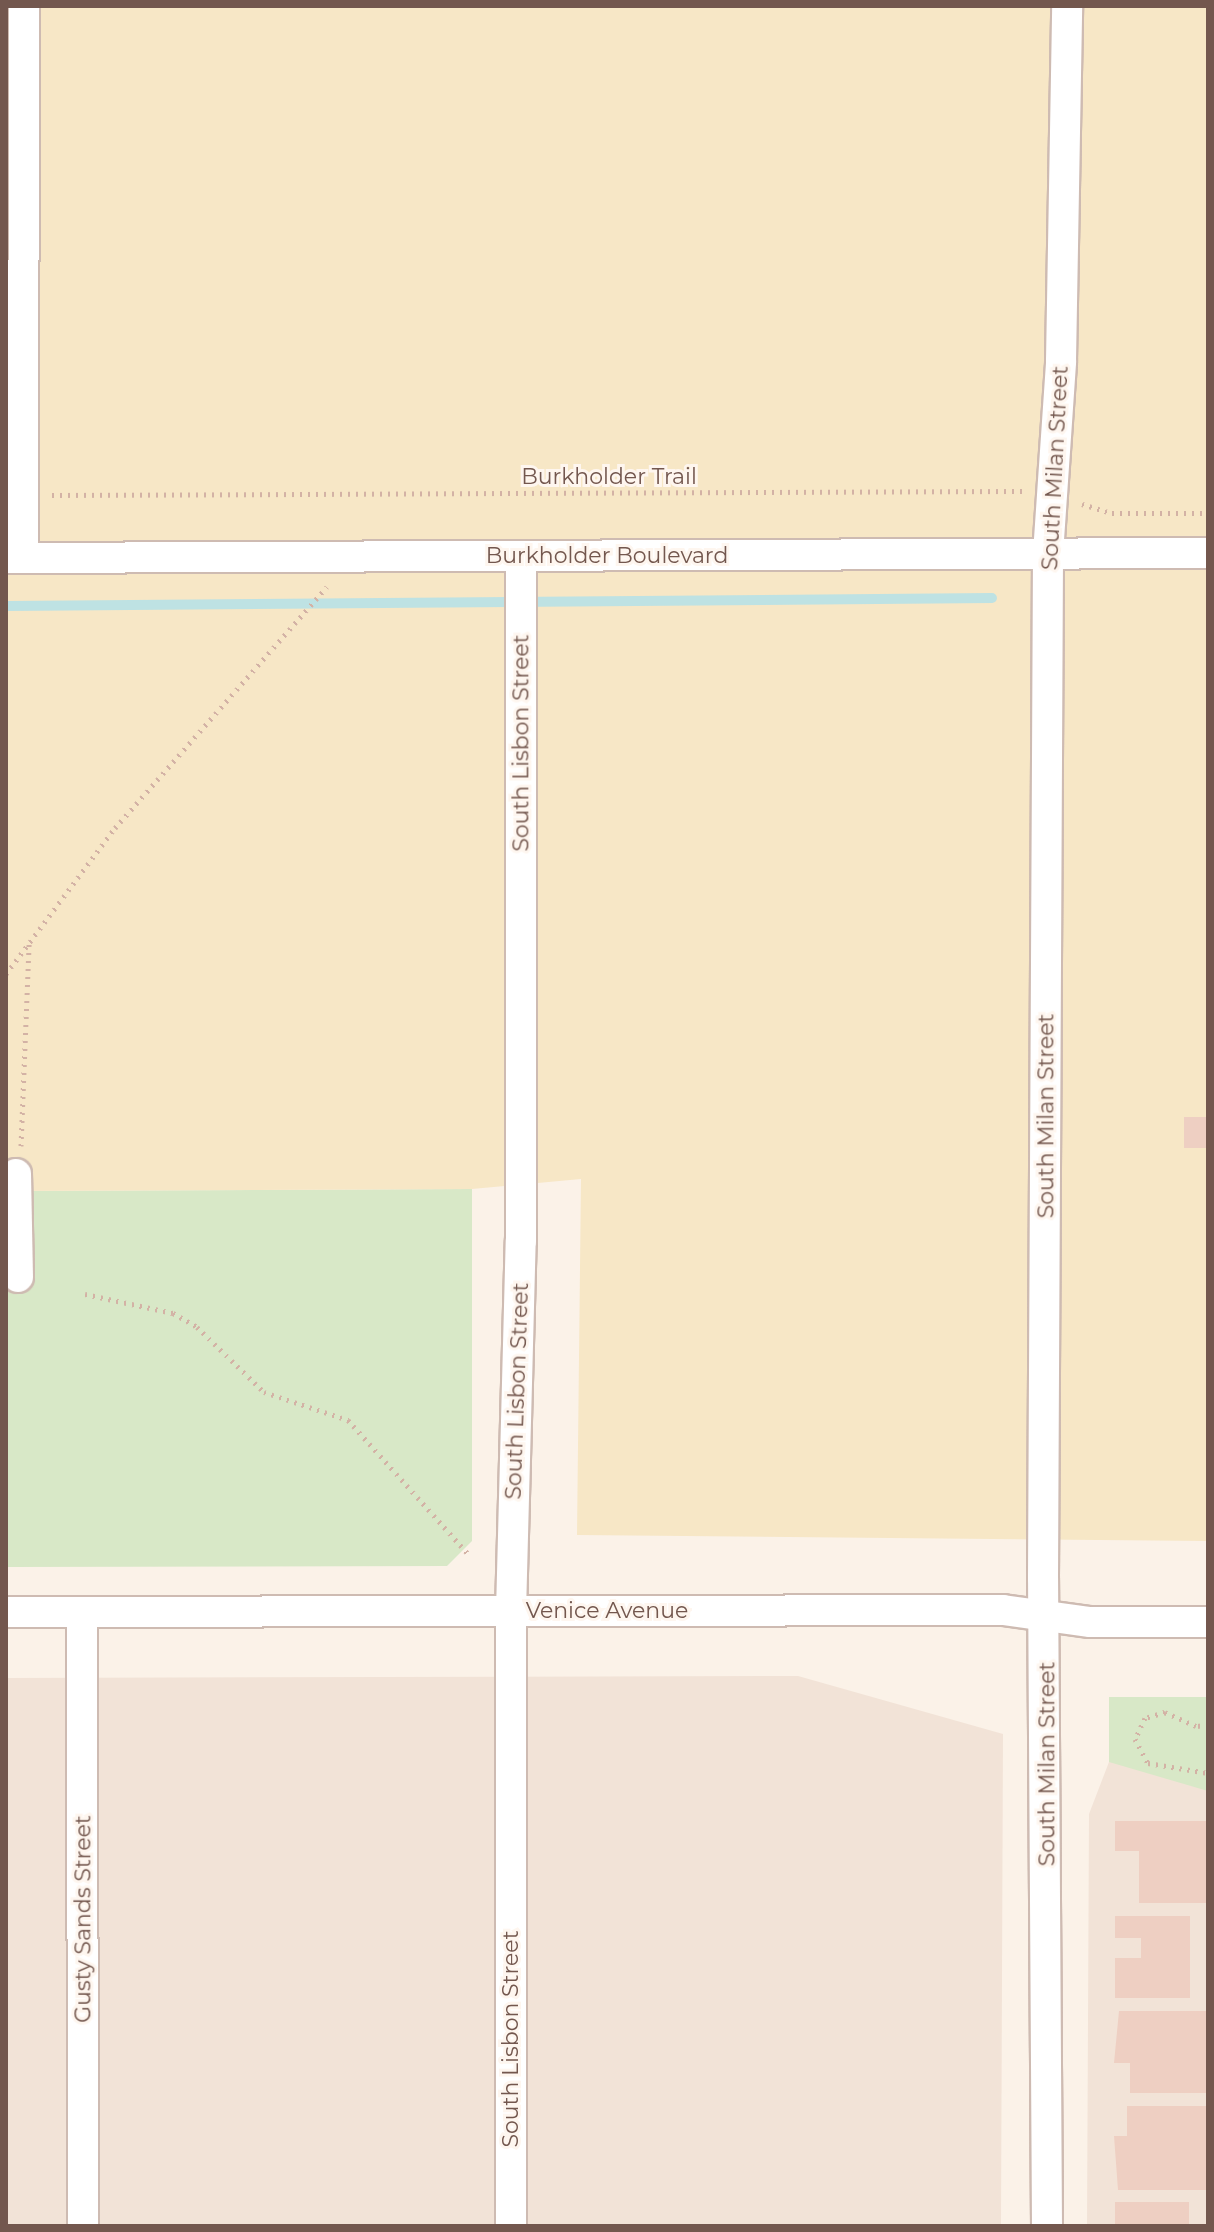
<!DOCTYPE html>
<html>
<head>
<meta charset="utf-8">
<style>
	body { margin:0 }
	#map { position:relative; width:1214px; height:2232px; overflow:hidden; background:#fbf2e8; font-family:Montserrat,sans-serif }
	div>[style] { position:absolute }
	.residential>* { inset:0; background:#f2e3d7 }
	.green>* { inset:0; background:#d8e8c7 }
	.sand>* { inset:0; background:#f7e7c6 }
	.stream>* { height:10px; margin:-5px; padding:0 5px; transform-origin:5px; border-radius:5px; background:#bee2e3 }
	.building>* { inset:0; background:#eecfc2; transform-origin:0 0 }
	.path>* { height:5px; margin-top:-2.5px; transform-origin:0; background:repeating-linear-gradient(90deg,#d3b2a5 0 2px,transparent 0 8px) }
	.roads { filter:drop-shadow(2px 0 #cebbb2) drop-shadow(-2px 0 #cebbb2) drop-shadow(0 2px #cebbb2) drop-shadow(0 -2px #cebbb2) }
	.minor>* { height:30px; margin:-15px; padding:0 15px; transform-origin:15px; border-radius:15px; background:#fff }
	span { translate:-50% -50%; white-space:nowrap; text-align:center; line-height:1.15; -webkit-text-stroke:6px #fef6ef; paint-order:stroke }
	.street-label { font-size:22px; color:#73574e }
	.frame { position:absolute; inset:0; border:8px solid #73574e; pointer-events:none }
</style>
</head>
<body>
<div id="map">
	<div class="residential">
		<i style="clip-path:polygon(798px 1676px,1003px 1734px,1001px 2226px,6px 2226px,6px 1678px)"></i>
		<i style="clip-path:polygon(1109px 1697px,1208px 1697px,1208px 2226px,1087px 2226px,1089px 1814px,1109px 1762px)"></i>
	</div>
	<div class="green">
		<i style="clip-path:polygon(472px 1189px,472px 1541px,447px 1566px,6px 1567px,6px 1191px)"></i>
		<i style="clip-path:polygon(1109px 1697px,1208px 1697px,1208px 1791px,1109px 1762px)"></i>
	</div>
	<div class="sand">
		<i style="clip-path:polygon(6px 6px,1208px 6px,1208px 1541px,577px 1535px,581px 1179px,472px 1189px,6px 1191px)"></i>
	</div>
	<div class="stream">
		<i style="left:6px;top:606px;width:986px;rotate:-0.46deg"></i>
	</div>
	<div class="building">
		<i style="left:1184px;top:1117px;width:24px;height:31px"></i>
		<i style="clip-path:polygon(1115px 1821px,1208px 1821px,1208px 1903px,1139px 1903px,1139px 1851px,1115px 1851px)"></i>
		<i style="clip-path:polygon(1115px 1916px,1190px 1916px,1190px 1998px,1115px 1998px,1115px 1958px,1141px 1958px,1141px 1938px,1115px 1938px)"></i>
		<i style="clip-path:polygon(1119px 2011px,1208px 2011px,1208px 2093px,1130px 2093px,1130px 2063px,1114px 2063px)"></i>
		<i style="clip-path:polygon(1127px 2106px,1208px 2106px,1208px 2190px,1118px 2190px,1114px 2136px,1127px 2136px)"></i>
		<i style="left:1115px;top:2202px;width:74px;height:24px"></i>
	</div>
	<div class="path">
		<i style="left:52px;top:495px;width:970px;rotate:-0.24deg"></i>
		<i style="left:1082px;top:504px;width:31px;rotate:17deg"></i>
		<i style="left:1112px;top:513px;width:96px"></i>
		<i style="left:6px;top:974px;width:182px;rotate:-53.3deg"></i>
		<i style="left:115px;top:828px;width:321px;rotate:-48.7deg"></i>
		<i style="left:21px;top:1146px;width:202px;rotate:-87.7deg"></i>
		<i style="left:85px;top:1294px;width:90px;rotate:12.2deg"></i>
		<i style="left:173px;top:1313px;width:28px;rotate:30deg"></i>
		<i style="left:197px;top:1327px;width:93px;rotate:44.1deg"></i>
		<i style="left:264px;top:1392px;width:89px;rotate:18.4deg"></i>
		<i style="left:348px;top:1420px;width:183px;rotate:48.1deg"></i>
		<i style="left:1208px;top:1725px;width:12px;rotate:175deg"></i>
		<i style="left:1196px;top:1726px;width:34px;rotate:-156deg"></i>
		<i style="left:1165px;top:1712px;width:21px;rotate:163deg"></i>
		<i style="left:1145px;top:1718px;width:23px;rotate:115deg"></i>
		<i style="left:1135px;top:1739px;width:27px;rotate:62deg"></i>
		<i style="left:1148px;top:1763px;width:61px;rotate:9.5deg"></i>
	</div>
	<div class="roads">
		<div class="minor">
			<i style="left:6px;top:558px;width:1202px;rotate:-0.24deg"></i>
			<i style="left:23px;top:558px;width:552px;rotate:-89.9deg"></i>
			<i style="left:16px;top:1174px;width:103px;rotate:88.9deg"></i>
			<i style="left:6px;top:1612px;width:997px;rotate:-0.11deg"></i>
			<i style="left:1003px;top:1610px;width:88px;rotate:7.9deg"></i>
			<i style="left:1090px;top:1622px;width:118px"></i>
			<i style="left:82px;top:1612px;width:614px;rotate:89.91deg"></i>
			<i style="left:511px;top:2226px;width:614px;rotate:-90deg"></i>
			<i style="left:511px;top:1612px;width:371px;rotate:-88.5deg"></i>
			<i style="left:521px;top:1241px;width:685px;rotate:-90deg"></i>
			<i style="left:1047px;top:2226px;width:648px;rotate:-90.35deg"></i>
			<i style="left:1043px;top:1578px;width:1024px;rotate:-89.72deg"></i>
			<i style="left:1048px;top:554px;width:193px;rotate:-86.1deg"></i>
			<i style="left:1061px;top:361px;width:355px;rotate:-89deg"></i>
		</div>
	</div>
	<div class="street-label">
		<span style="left:1055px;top:468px;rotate:-87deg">South Milan Street</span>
		<span style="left:609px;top:477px">Burkholder Trail</span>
		<span style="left:607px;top:556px">Burkholder Boulevard</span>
		<span style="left:521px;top:743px;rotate:-90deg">South Lisbon Street</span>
		<span style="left:1046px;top:1116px;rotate:-90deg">South Milan Street</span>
		<span style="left:517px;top:1391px;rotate:-88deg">South Lisbon Street</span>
		<span style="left:607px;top:1611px">Venice Avenue</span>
		<span style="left:1047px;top:1764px;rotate:-90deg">South Milan Street</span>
		<span style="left:83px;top:1919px;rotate:-90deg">Gusty Sands Street</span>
		<span style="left:511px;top:2039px;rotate:-90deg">South Lisbon Street</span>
	</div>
	<div class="frame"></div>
</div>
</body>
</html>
